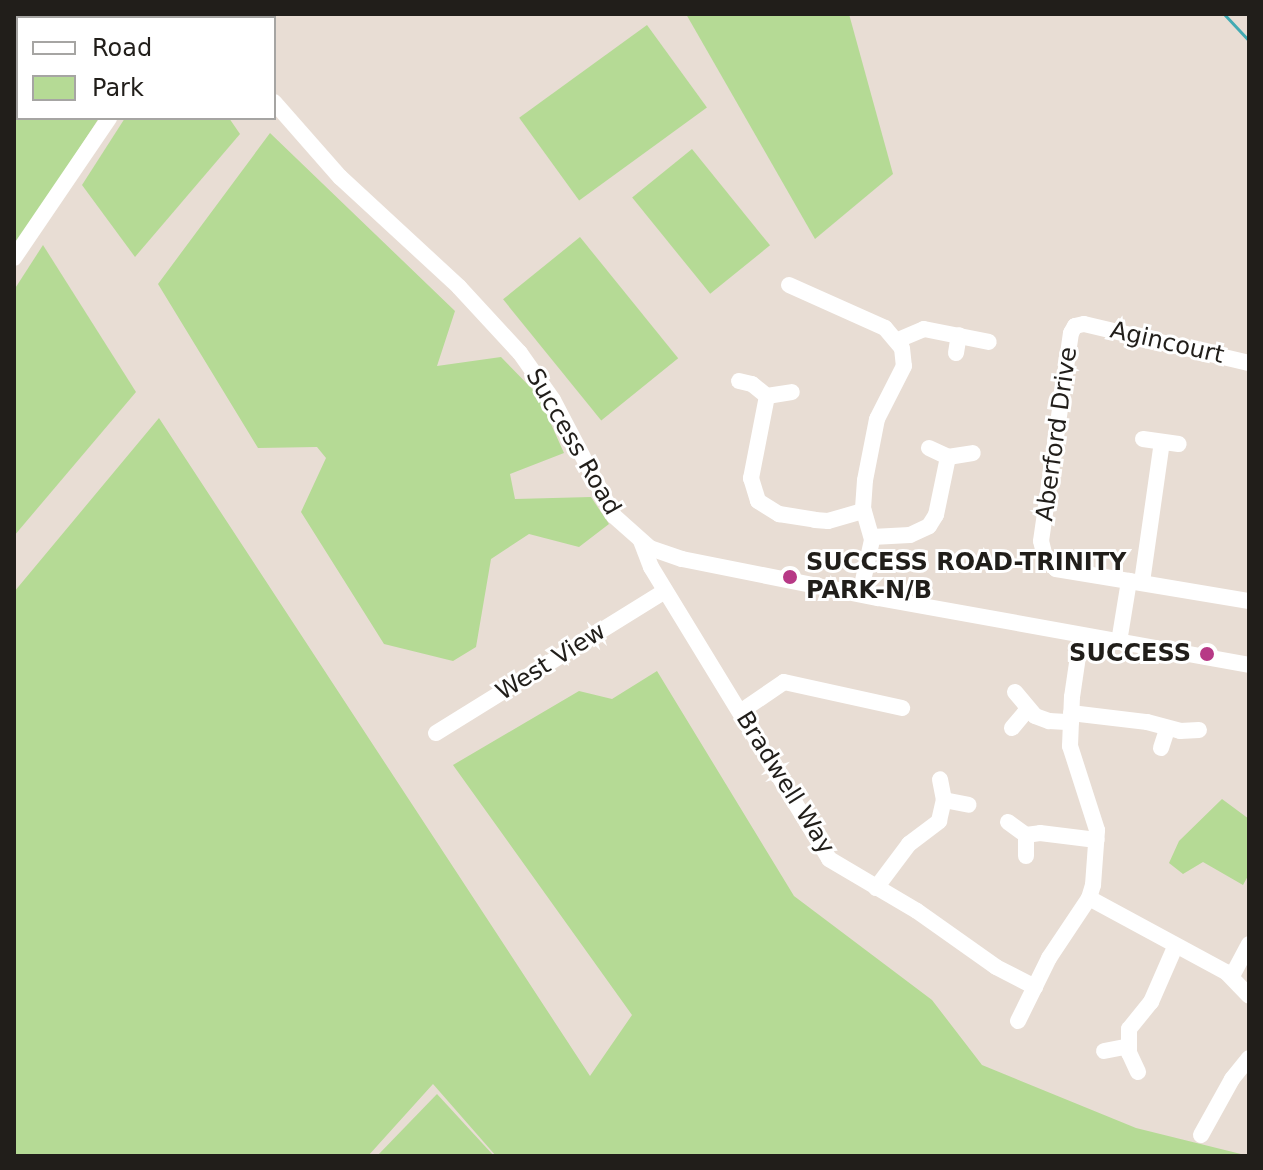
<!DOCTYPE html>
<html>
<head>
<meta charset="utf-8">
<style>
	body { margin:0 }
	#map { position:relative; width:1263px; height:1170px; overflow:hidden; background:#e8ddd4; font-family:"DejaVu Sans",sans-serif }
	div>[style] { position:absolute }
	.green>* { inset:0; background:#b5da95; transform-origin:0 0 }
	.stream>* { height:3px; margin:-1.5px; padding:0 1.5px; transform-origin:1.5px; border-radius:1.5px; background:#42aab3 }
	.minor>* { height:16px; margin:-8px; padding:0 8px; transform-origin:8px; border-radius:8px; background:#fff }
	.dots>* { width:22px; height:22px; translate:-50% -50%; box-sizing:border-box; border:4px solid #fff; border-radius:50% }
	span { translate:-50% -50%; white-space:nowrap; text-align:center; line-height:1.15; -webkit-text-stroke:6px #fff; paint-order:stroke }
	.street-label { font-size:24px; color:#211e1a }
	.poi-label { font-size:24px; color:#211e1a; font-weight:700 }
	.left { translate:0 -50%; text-align:left }
	.right { translate:-100% -50%; text-align:right }
	.frame { position:absolute; inset:0; border:16px solid #211e1a; pointer-events:none }
	.legend { position:absolute; left:16px; top:16px; width:260px; height:104px; box-sizing:border-box; background:#fff; border:2px solid #a6a5a3; margin:0; padding:10px 14px; list-style:none; font-size:24px; color:#211e1a }
	.legend li { display:flex; align-items:center; gap:16px; height:40px }
	.legend b { width:40px; border:2px solid #a6a5a3 }
</style>
</head>
<body>
<div id="map">
	<div class="green">
		<i style="clip-path:polygon(14px 14px,162px 14px,160px 18px,18px 18px,18px 118px,99px 118px,14px 249px)"></i>
		<i style="clip-path:polygon(686px 14px,849px 14px,893px 174px,815px 239px)"></i>
		<i style="left:647px;top:25px;width:102px;height:158px;rotate:54deg"></i>
		<i style="clip-path:polygon(125px 118px,229px 118px,240px 134px,135px 257px,82px 185px)"></i>
		<i style="clip-path:polygon(270px 133px,455px 311px,437px 366px,501px 357px,538px 395px,564px 453px,510px 474px,515px 499px,591px 497px,609px 524px,579px 547px,529px 534px,491px 559px,476px 647px,453px 661px,384px 644px,301px 512px,326px 458px,317px 447px,258px 448px,158px 284px)"></i>
		<i style="left:692px;top:149px;width:124px;height:77px;rotate:51deg"></i>
		<i style="left:580px;top:237px;width:156px;height:99px;rotate:51deg"></i>
		<i style="clip-path:polygon(43px 245px,136px 392px,14px 536px,14px 290px)"></i>
		<i style="clip-path:polygon(159px 418px,590px 1076px,632px 1015px,453px 765px,579px 691px,612px 699px,657px 671px,794px 896px,932px 1000px,982px 1065px,1136px 1128px,1249px 1156px,496px 1156px,433px 1084px,368px 1156px,14px 1156px,14px 592px)"></i>
		<i style="clip-path:polygon(1222px 799px,1249px 819px,1249px 874px,1243px 885px,1203px 862px,1183px 874px,1169px 863px,1179px 841px)"></i>
		<i style="clip-path:polygon(437px 1094px,494px 1156px,377px 1156px)"></i>
	</div>
	<div class="stream">
		<i style="left:1224px;top:14px;width:37px;rotate:47deg"></i>
	</div>
	<div class="minor">
		<i style="left:239px;top:14px;width:4px;rotate:63deg"></i>
		<i style="left:172px;top:18px;width:4px;rotate:-63deg"></i>
		<i style="left:274px;top:102px;width:100px;rotate:48.7deg"></i>
		<i style="left:340px;top:177px;width:162px;rotate:42.7deg"></i>
		<i style="left:459px;top:287px;width:90px;rotate:47.3deg"></i>
		<i style="left:520px;top:353px;width:57px;rotate:54.9deg"></i>
		<i style="left:553px;top:400px;width:131px;rotate:62.3deg"></i>
		<i style="left:614px;top:516px;width:48px;rotate:41.6deg"></i>
		<i style="left:650px;top:548px;width:34px;rotate:19deg"></i>
		<i style="left:682px;top:559px;width:200px;rotate:11.3deg"></i>
		<i style="left:878px;top:598px;width:377px;rotate:10.2deg"></i>
		<i style="left:14px;top:258px;width:169px;rotate:-55.8deg"></i>
		<i style="left:789px;top:285px;width:105px;rotate:24.1deg"></i>
		<i style="left:885px;top:328px;width:26px;rotate:50deg"></i>
		<i style="left:902px;top:348px;width:18px;rotate:84deg"></i>
		<i style="left:904px;top:366px;width:59px;rotate:117deg"></i>
		<i style="left:877px;top:419px;width:62px;rotate:101.1deg"></i>
		<i style="left:865px;top:480px;width:28px;rotate:94deg"></i>
		<i style="left:863px;top:508px;width:33px;rotate:74deg"></i>
		<i style="left:872px;top:540px;width:55px;rotate:102.5deg"></i>
		<i style="left:898px;top:340px;width:28px;rotate:-23deg"></i>
		<i style="left:924px;top:329px;width:66px;rotate:11.3deg"></i>
		<i style="left:956px;top:353px;width:18px;rotate:-81deg"></i>
		<i style="left:739px;top:381px;width:13px;rotate:13deg"></i>
		<i style="left:752px;top:384px;width:19px;rotate:39deg"></i>
		<i style="left:767px;top:396px;width:25px;rotate:-9deg"></i>
		<i style="left:767px;top:396px;width:84px;rotate:101deg"></i>
		<i style="left:751px;top:478px;width:24px;rotate:73deg"></i>
		<i style="left:758px;top:501px;width:25px;rotate:32deg"></i>
		<i style="left:779px;top:514px;width:36px;rotate:9deg"></i>
		<i style="left:815px;top:520px;width:13px;rotate:4deg"></i>
		<i style="left:828px;top:521px;width:37px;rotate:-16deg"></i>
		<i style="left:1143px;top:439px;width:36px;rotate:8deg"></i>
		<i style="left:929px;top:448px;width:21px;rotate:25deg"></i>
		<i style="left:948px;top:457px;width:25px;rotate:-9deg"></i>
		<i style="left:872px;top:537px;width:38px;rotate:-3deg"></i>
		<i style="left:910px;top:535px;width:21px;rotate:-25deg"></i>
		<i style="left:929px;top:526px;width:13px;rotate:-58deg"></i>
		<i style="left:936px;top:515px;width:59px;rotate:-78.3deg"></i>
		<i style="left:641px;top:541px;width:28px;rotate:69deg"></i>
		<i style="left:651px;top:567px;width:342px;rotate:58.6deg"></i>
		<i style="left:829px;top:859px;width:102px;rotate:30.6deg"></i>
		<i style="left:917px;top:911px;width:97px;rotate:35.3deg"></i>
		<i style="left:996px;top:967px;width:44px;rotate:27.1deg"></i>
		<i style="left:1129px;top:581px;width:74px;rotate:-170.7deg"></i>
		<i style="left:1056px;top:569px;width:16px;rotate:-133deg"></i>
		<i style="left:1045px;top:557px;width:16px;rotate:-104deg"></i>
		<i style="left:1041px;top:541px;width:210px;rotate:-81.8deg"></i>
		<i style="left:1071px;top:333px;width:8px;rotate:-60deg"></i>
		<i style="left:1075px;top:326px;width:9px;rotate:-13deg"></i>
		<i style="left:1084px;top:324px;width:170px;rotate:13.3deg"></i>
		<i style="left:1142px;top:582px;width:141px;rotate:-81.9deg"></i>
		<i style="left:1119px;top:642px;width:62px;rotate:-80.7deg"></i>
		<i style="left:1129px;top:581px;width:122px;rotate:9.5deg"></i>
		<i style="left:1015px;top:692px;width:31px;rotate:50deg"></i>
		<i style="left:1035px;top:716px;width:15px;rotate:20deg"></i>
		<i style="left:1049px;top:721px;width:22px;rotate:3deg"></i>
		<i style="left:740px;top:712px;width:53px;rotate:-34.3deg"></i>
		<i style="left:784px;top:682px;width:121px;rotate:12.4deg"></i>
		<i style="left:1071px;top:713px;width:77px;rotate:6.8deg"></i>
		<i style="left:1147px;top:722px;width:34px;rotate:15deg"></i>
		<i style="left:1180px;top:731px;width:19px;rotate:-3deg"></i>
		<i style="left:1012px;top:728px;width:23px;rotate:-50deg"></i>
		<i style="left:436px;top:733px;width:269px;rotate:-31.8deg"></i>
		<i style="left:1161px;top:748px;width:20px;rotate:-72deg"></i>
		<i style="left:944px;top:800px;width:25px;rotate:11deg"></i>
		<i style="left:1008px;top:822px;width:22px;rotate:36deg"></i>
		<i style="left:1026px;top:835px;width:21px;rotate:90deg"></i>
		<i style="left:1026px;top:835px;width:14px;rotate:-8deg"></i>
		<i style="left:1040px;top:833px;width:57px;rotate:7deg"></i>
		<i style="left:876px;top:888px;width:55px;rotate:-53.1deg"></i>
		<i style="left:909px;top:844px;width:38px;rotate:-37deg"></i>
		<i style="left:939px;top:821px;width:22px;rotate:-77deg"></i>
		<i style="left:944px;top:800px;width:21px;rotate:-101deg"></i>
		<i style="left:1089px;top:898px;width:156px;rotate:28.4deg"></i>
		<i style="left:1226px;top:972px;width:33px;rotate:46deg"></i>
		<i style="left:1232px;top:976px;width:36px;rotate:-62deg"></i>
		<i style="left:1018px;top:1021px;width:70px;rotate:-63.8deg"></i>
		<i style="left:1049px;top:958px;width:72px;rotate:-56.3deg"></i>
		<i style="left:1089px;top:898px;width:14px;rotate:-73deg"></i>
		<i style="left:1093px;top:885px;width:55px;rotate:-85.8deg"></i>
		<i style="left:1097px;top:830px;width:88px;rotate:-107.8deg"></i>
		<i style="left:1070px;top:746px;width:49px;rotate:-87.7deg"></i>
		<i style="left:1072px;top:697px;width:62px;rotate:-81.6deg"></i>
		<i style="left:1104px;top:1051px;width:25px;rotate:-11deg"></i>
		<i style="left:1138px;top:1072px;width:21px;rotate:-115deg"></i>
		<i style="left:1129px;top:1053px;width:24px;rotate:-90deg"></i>
		<i style="left:1129px;top:1029px;width:35px;rotate:-51deg"></i>
		<i style="left:1151px;top:1002px;width:60px;rotate:-66.4deg"></i>
		<i style="left:1201px;top:1135px;width:64px;rotate:-61deg"></i>
		<i style="left:1232px;top:1079px;width:27px;rotate:-51deg"></i>
	</div>
	<div class="dots">
		<i style="left:790px;top:577px;background:#b73986"></i>
		<i style="left:1207px;top:654px;background:#b73986"></i>
	</div>
	<div class="street-label">
		<span style="left:1167px;top:343px;rotate:13deg">Agincourt</span>
		<span style="left:1057px;top:434px;rotate:-82deg">Aberford Drive</span>
		<span style="left:573px;top:442px;rotate:60deg">Success Road</span>
		<span style="left:551px;top:662px;rotate:-32deg">West View</span>
		<span style="left:785px;top:783px;rotate:58deg">Bradwell Way</span>
	</div>
	<div class="poi-label">
		<span class="left" style="left:806px;top:577px">SUCCESS ROAD-TRINITY<br>PARK-N/B</span>
		<span class="right" style="left:1191px;top:654px">SUCCESS</span>
	</div>
	<div class="frame"></div>
	<ul class="legend">
	<li><b style="height:10px;background:#fff"></b>Road</li>
	<li><b style="height:22px;background:#b5da95"></b>Park</li>
	</ul>
</div>
</body>
</html>
